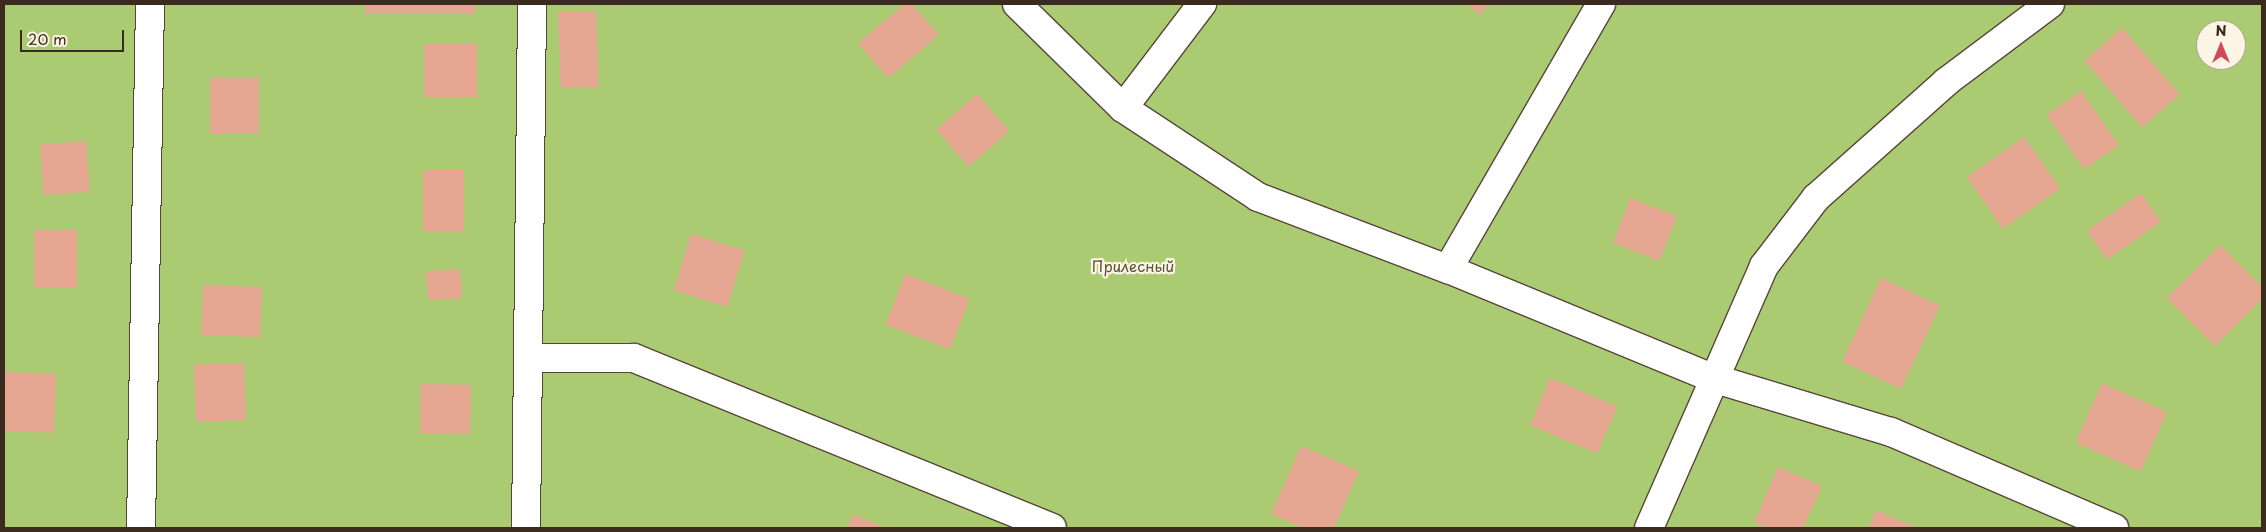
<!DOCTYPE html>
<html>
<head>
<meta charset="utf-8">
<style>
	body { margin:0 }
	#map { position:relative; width:2266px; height:532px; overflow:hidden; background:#f1e7cb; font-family:"Playpen Sans",sans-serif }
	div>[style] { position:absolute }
	.green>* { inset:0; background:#abcb73 }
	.building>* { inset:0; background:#e5a692; transform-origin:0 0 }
	.roads { filter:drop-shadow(1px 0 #564638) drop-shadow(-1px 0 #564638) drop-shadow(0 1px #564638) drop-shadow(0 -1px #564638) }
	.minor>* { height:28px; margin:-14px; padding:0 14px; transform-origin:14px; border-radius:14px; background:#fff }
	span { translate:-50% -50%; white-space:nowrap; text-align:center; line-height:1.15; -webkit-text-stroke:4.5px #fcf5e5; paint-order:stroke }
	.park-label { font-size:15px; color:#575233 }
	.frame { position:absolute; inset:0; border:5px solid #3b2a1e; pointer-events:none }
	.north { position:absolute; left:2196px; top:20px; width:50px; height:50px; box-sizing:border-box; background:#fcf5e5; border:1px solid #afa495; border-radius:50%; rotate:0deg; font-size:14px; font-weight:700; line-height:20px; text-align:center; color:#3b2a1e }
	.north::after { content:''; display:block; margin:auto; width:18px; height:22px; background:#d1495b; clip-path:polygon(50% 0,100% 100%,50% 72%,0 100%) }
	.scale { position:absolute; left:20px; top:30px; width:104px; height:22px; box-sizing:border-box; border:2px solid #3b2a1e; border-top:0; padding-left:6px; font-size:15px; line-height:18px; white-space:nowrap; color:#3b2a1e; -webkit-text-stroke:4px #fcf5e5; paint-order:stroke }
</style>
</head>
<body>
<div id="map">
	<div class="green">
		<i style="clip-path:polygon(evenodd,4px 4px,2262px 4px,2262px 528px,4px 528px,4px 4px,2206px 30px,2236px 30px,2236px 60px,2206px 60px,2206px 30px)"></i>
	</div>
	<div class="building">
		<i style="left:365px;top:4px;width:110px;height:10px"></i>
		<i style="clip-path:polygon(905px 4px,912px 4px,939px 35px,888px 78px,858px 43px)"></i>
		<i style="clip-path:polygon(1467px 4px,1489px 4px,1480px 15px)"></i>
		<i style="left:596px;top:11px;width:76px;height:38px;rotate:88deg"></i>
		<i style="left:2122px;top:28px;width:88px;height:50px;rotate:49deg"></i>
		<i style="left:477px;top:44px;width:53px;height:53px;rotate:90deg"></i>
		<i style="left:210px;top:77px;width:49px;height:57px"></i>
		<i style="left:2081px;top:91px;width:66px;height:42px;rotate:55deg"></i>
		<i style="left:977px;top:94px;width:49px;height:54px;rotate:49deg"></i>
		<i style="left:2024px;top:137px;width:63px;height:70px;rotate:55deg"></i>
		<i style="left:86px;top:141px;width:51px;height:46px;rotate:86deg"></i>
		<i style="left:423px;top:170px;width:41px;height:62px"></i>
		<i style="left:2141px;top:193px;width:35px;height:66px;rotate:55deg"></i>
		<i style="left:1630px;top:198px;width:50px;height:48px;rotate:21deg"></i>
		<i style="left:34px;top:229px;width:43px;height:59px"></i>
		<i style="left:691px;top:234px;width:56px;height:59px;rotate:17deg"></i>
		<i style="clip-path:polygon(2220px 245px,2262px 287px,2262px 299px,2215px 346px,2167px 298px)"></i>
		<i style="left:460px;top:269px;width:29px;height:34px;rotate:86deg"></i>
		<i style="left:905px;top:274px;width:69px;height:54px;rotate:21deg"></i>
		<i style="left:1881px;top:278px;width:65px;height:92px;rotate:25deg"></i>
		<i style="left:203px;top:285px;width:59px;height:50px;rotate:2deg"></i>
		<i style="left:244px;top:363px;width:57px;height:50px;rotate:88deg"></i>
		<i style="left:4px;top:372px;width:52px;height:59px;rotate:2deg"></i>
		<i style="left:1550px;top:378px;width:73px;height:51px;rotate:23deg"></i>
		<i style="left:2102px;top:383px;width:71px;height:65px;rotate:24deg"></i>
		<i style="left:421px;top:384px;width:50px;height:49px;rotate:1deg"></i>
		<i style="clip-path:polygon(1301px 446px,1359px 471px,1334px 528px,1304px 528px,1271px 514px)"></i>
		<i style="clip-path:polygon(1778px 467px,1822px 486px,1803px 528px,1767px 528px,1754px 523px)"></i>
		<i style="clip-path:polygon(1876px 510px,1918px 528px,1868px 528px)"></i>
		<i style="clip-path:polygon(853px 514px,886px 528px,847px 528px)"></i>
	</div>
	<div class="roads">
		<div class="minor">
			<i style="left:1017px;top:4px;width:148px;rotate:44.5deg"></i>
			<i style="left:1123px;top:108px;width:162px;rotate:33.4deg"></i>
			<i style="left:1258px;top:197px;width:203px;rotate:20.8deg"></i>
			<i style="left:1448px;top:269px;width:286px;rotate:22.4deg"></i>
			<i style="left:1712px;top:378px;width:187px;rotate:16.8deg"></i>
			<i style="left:1891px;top:432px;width:243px;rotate:23.3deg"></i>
			<i style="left:1123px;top:108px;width:131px;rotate:-52.8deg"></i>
			<i style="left:1448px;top:269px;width:306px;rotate:-60deg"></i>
			<i style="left:528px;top:358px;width:106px"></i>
			<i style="left:634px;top:358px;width:451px;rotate:22.1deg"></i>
			<i style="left:141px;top:528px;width:524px;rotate:-89.02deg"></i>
			<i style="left:526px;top:528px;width:524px;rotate:-89.34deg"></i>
			<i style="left:1649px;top:528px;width:286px;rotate:-66.3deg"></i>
			<i style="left:1764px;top:266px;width:86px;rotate:-52.6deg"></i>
			<i style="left:1816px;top:198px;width:174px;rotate:-41.7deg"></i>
			<i style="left:1946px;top:82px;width:130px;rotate:-36.9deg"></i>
		</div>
	</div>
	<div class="park-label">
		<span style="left:1133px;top:266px">Прилесный</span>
	</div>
	<div class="frame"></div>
	<div class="north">N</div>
	<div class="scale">20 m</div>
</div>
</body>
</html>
